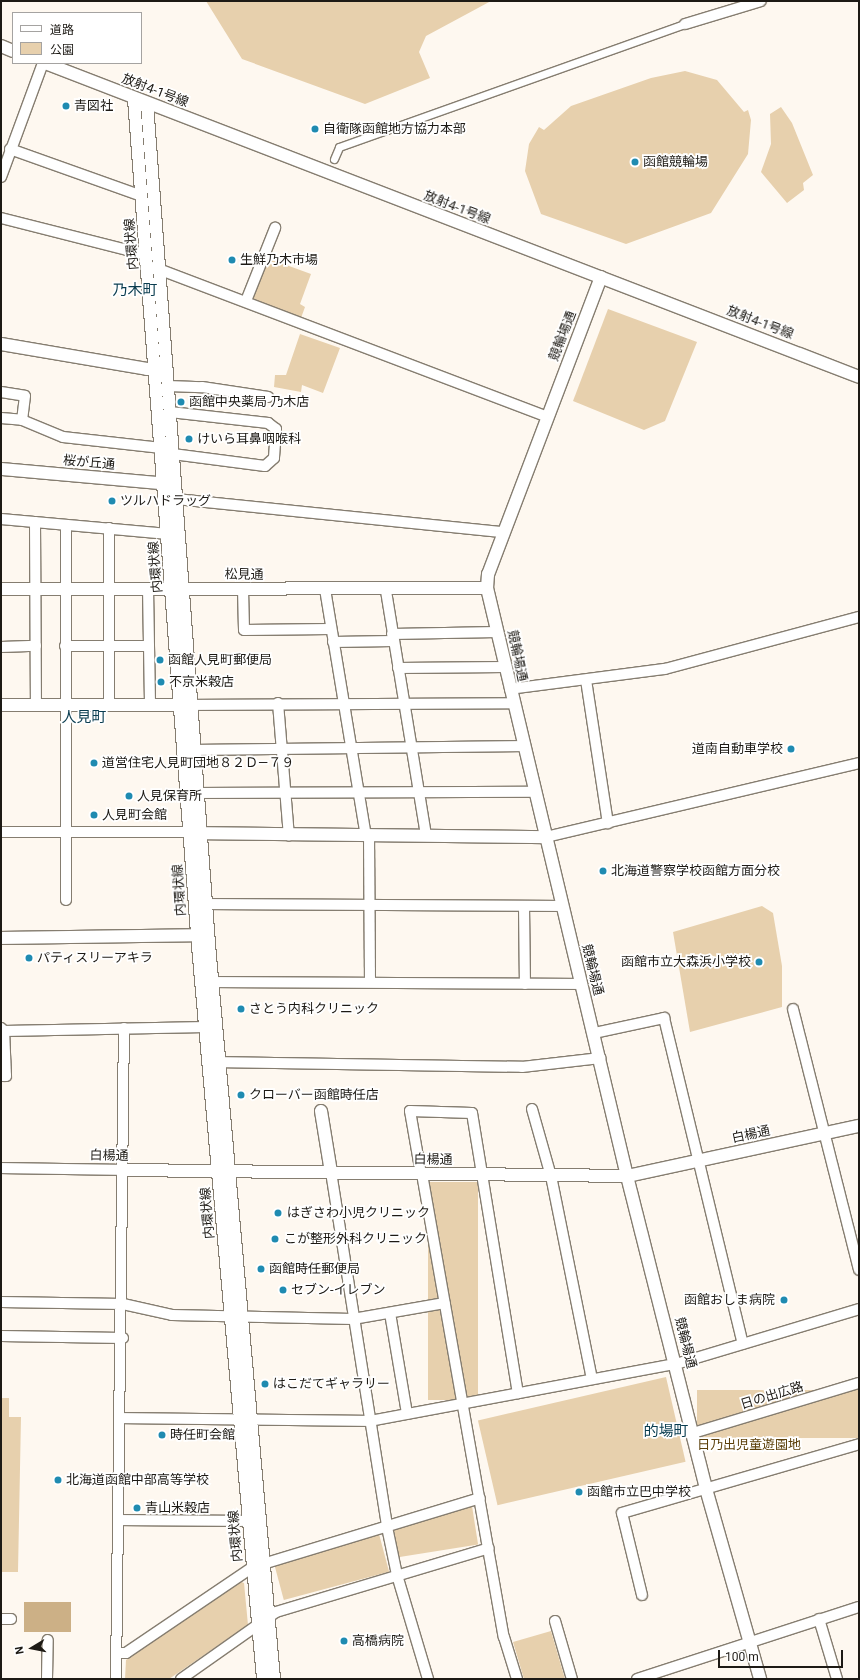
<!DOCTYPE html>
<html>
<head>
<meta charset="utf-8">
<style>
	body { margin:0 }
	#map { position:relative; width:860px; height:1680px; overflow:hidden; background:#fef8f0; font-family:Roboto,"Noto Sans JP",sans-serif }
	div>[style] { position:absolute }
	.green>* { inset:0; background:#e7d0ad; transform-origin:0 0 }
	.water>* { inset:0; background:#ccb086; transform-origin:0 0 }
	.roads { filter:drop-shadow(1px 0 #857d70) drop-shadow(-1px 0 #857d70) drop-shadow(0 1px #857d70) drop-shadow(0 -1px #857d70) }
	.pedestrian>* { height:7px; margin:-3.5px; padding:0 3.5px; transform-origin:3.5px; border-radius:3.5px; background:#fff }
	.minor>* { height:10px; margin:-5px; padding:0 5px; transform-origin:5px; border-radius:5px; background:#fff }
	.tertiary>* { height:12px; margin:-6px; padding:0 6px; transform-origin:6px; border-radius:6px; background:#fff }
	.dots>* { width:11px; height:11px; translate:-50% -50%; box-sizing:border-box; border:2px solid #fff; border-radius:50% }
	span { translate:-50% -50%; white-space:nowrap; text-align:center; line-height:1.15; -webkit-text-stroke:3.5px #fff; paint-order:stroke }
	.street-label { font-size:13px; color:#1d1a15 }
	.poi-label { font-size:13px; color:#1d1a15 }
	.left { translate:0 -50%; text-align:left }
	.right { translate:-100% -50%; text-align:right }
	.park-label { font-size:13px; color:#5c400b }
	.quarter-label { font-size:15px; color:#093c4f }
	.frame { position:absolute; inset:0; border:2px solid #1d1a15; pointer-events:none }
	.legend { position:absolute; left:12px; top:12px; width:130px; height:52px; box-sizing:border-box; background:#fff; border:1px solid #a5a3a1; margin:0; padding:5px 7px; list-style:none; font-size:12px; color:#1d1a15 }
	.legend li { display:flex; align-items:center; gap:8px; height:20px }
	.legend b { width:20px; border:1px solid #a5a3a1 }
	.north { position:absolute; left:12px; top:1628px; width:40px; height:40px; -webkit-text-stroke:3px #fff; paint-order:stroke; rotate:260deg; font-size:11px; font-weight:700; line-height:16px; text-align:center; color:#1d1a15 }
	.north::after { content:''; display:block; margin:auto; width:14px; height:18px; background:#1d1a15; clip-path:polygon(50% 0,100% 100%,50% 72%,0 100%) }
	.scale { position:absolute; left:718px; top:1650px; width:125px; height:18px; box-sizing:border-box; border:2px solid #1d1a15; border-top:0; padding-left:5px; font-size:12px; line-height:14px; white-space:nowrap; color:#1d1a15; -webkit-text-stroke:3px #fff; paint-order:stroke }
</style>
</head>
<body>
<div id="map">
	<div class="green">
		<i style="clip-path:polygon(206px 1px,491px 1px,426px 36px,419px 52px,430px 78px,365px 104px,242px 59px)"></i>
		<i style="clip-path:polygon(685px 71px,717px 80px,744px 112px,748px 110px,751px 120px,748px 154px,711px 213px,626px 244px,541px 214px,525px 171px,529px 144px,539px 127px,544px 130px,571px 106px,651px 78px)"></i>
		<i style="clip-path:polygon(781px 107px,792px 123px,813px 175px,803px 183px,804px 190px,787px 203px,761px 172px,771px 144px,770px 114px)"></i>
		<i style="clip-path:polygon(267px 258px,311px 274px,300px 304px,305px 307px,301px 318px,252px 300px)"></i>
		<i style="clip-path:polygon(608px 309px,697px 342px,665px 421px,644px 430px,573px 401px)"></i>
		<i style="clip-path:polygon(300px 334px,340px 348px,323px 393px,302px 385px,301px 392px,274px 387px,275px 375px,286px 375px)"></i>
		<i style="clip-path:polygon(762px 906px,773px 913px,782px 966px,782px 1007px,690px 1032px,673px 932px)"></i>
		<i style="left:428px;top:1182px;width:50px;height:218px"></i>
		<i style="left:666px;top:1377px;width:87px;height:193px;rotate:77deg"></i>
		<i style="left:859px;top:1390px;width:48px;height:162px;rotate:90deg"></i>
		<i style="clip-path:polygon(1px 1398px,9px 1398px,9px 1417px,21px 1417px,18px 1572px,1px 1572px)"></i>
		<i style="left:472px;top:1506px;width:39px;height:81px;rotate:81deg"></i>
		<i style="left:379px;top:1534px;width:39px;height:109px;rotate:75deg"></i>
		<i style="clip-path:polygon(239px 1581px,244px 1583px,248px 1625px,169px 1679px,125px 1679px,126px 1660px)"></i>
		<i style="clip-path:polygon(551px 1631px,565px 1679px,524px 1679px,513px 1642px)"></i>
	</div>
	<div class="water">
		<i style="left:24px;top:1602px;width:47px;height:30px"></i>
	</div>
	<div class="roads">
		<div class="pedestrian">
			<i style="left:334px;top:159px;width:13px;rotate:-67deg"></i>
			<i style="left:339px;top:147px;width:367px;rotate:-19.6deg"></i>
		</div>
		<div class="minor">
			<i style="left:685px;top:24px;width:79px;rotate:-16.8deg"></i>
			<i style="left:10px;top:149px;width:140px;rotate:19.6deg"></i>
			<i style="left:1px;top:177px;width:121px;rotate:-69.8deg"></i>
			<i style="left:1px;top:218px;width:151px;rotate:14.2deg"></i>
			<i style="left:153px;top:267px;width:422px;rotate:20.8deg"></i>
			<i style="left:246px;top:301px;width:79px;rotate:-68.3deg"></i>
			<i style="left:168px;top:386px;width:34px;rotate:2deg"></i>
			<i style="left:202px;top:387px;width:67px;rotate:8.6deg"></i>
			<i style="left:1px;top:392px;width:24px;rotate:9deg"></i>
			<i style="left:25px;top:396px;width:24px;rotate:97deg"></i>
			<i style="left:170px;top:412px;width:99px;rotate:6.4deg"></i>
			<i style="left:268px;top:423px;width:10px;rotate:37deg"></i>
			<i style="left:276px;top:429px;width:29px;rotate:94deg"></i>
			<i style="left:274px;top:458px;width:12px;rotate:138deg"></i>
			<i style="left:265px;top:466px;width:93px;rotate:-172.6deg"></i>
			<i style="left:1px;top:418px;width:21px;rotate:5deg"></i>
			<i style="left:22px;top:420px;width:44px;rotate:22.5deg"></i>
			<i style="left:63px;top:437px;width:99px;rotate:6.4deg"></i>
			<i style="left:176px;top:499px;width:329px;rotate:5.8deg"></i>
			<i style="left:1px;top:519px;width:168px;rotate:5.1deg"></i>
			<i style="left:35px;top:522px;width:183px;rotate:89.7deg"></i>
			<i style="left:66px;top:525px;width:375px;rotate:90deg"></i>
			<i style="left:109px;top:528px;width:176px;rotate:90deg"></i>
			<i style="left:148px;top:588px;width:116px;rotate:89deg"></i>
			<i style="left:243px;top:589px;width:41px;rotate:88.6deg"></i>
			<i style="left:244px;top:630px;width:86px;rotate:-0.7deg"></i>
			<i style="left:325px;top:589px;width:250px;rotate:80.6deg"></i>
			<i style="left:386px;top:591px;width:248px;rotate:80.7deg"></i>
			<i style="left:392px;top:634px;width:105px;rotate:-1.1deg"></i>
			<i style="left:333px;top:642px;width:60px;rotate:-1deg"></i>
			<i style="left:65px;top:646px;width:84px"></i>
			<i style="left:1px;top:647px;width:35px;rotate:-2deg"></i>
			<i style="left:398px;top:668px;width:107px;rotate:-0.5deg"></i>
			<i style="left:586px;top:680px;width:145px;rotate:81.3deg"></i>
			<i style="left:510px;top:689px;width:156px;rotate:-7.4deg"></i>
			<i style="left:665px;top:669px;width:201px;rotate:-15deg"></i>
			<i style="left:278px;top:703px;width:133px;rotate:85.3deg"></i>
			<i style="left:185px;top:705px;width:328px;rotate:-0.3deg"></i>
			<i style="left:196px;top:750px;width:326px;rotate:-0.7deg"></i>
			<i style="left:199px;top:793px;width:335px;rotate:-0.2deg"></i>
			<i style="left:1px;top:832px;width:189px"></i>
			<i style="left:369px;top:836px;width:146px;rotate:89.6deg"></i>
			<i style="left:546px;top:837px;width:322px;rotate:-13.3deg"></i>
			<i style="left:207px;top:904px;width:355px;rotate:0.3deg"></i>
			<i style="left:524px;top:906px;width:78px;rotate:89.3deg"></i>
			<i style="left:213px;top:982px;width:368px;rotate:0.3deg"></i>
			<i style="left:793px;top:1009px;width:269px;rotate:75.8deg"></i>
			<i style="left:1px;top:1028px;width:4px;rotate:45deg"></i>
			<i style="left:4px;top:1031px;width:202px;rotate:-1.1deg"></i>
			<i style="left:594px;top:1033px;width:72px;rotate:-12.1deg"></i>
			<i style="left:664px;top:1018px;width:335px;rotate:76.4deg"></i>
			<i style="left:213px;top:1062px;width:309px;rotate:0.9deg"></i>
			<i style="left:522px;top:1067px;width:79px;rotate:-6.6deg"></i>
			<i style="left:1px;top:1076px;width:5px"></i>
			<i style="left:6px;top:1076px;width:45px;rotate:-92.5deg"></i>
			<i style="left:532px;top:1109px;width:70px;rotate:74.2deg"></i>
			<i style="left:551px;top:1176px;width:207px;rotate:78.6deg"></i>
			<i style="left:1px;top:1168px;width:124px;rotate:0.9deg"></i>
			<i style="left:331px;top:1172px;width:359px;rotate:81deg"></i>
			<i style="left:387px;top:1527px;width:49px;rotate:78.2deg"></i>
			<i style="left:397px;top:1575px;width:109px;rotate:73.4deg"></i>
			<i style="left:421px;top:1174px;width:64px;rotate:-99.9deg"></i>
			<i style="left:410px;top:1111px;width:62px;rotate:1.8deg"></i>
			<i style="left:472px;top:1113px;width:284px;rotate:80.7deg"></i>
			<i style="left:422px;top:1174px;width:470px;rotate:80deg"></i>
			<i style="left:504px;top:1637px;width:44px;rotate:72.8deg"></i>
			<i style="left:1px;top:1302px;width:122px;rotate:0.9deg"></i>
			<i style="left:123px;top:1304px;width:50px;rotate:12.7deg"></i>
			<i style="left:172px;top:1315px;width:181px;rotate:1.3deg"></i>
			<i style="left:353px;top:1319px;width:93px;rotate:-9.9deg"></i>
			<i style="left:390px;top:1313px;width:102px;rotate:80.4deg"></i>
			<i style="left:1px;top:1336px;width:122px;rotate:0.9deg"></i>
			<i style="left:121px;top:1418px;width:249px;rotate:0.7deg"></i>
			<i style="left:370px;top:1421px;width:311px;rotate:-10.6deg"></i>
			<i style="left:676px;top:1364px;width:191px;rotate:-16.7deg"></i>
			<i style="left:693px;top:1433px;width:173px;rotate:-16.8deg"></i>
			<i style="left:120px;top:1520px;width:129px;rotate:0.4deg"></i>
			<i style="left:642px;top:1595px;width:84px;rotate:-103.7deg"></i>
			<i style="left:622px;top:1513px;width:247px;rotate:-16.2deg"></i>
			<i style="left:1px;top:1619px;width:10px"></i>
			<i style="left:819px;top:1619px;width:63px;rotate:73.3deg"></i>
			<i style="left:555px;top:1621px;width:60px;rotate:73.7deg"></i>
			<i style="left:116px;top:1653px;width:10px"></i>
			<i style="left:126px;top:1653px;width:153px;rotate:-34.1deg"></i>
			<i style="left:253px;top:1567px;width:237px;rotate:-16.9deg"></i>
			<i style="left:47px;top:1679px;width:39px;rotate:-89deg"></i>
			<i style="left:116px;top:1679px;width:651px;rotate:-89.3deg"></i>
			<i style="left:181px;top:1679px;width:116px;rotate:-35.2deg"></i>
			<i style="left:276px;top:1612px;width:222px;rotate:-16.7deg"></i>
			<i style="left:637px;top:1679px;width:233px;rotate:-18deg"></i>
		</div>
		<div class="tertiary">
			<i style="left:1px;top:46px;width:13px;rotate:23deg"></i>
			<i style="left:45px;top:63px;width:872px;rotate:21.09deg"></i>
			<i style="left:134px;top:99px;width:849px;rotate:85.68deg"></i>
			<i style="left:198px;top:946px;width:736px;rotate:84.93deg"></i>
			<i style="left:147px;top:104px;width:843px;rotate:85.78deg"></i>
			<i style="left:209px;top:945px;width:737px;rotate:84.94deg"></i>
			<i style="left:601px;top:277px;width:318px;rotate:110.8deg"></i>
			<i style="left:488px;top:574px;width:14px;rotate:94deg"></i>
			<i style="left:487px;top:588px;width:604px;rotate:76.61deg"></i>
			<i style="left:627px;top:1176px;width:323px;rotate:75.8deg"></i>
			<i style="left:706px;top:1489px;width:198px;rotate:74.1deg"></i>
			<i style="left:1px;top:344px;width:148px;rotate:9.7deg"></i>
			<i style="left:147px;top:369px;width:16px"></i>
			<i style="left:1px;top:469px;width:170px;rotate:5.1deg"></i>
			<i style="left:1px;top:589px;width:486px;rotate:-0.1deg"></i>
			<i style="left:1px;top:705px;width:180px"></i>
			<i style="left:195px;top:833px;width:351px;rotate:0.7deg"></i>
			<i style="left:1px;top:938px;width:205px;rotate:-0.8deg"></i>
			<i style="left:321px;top:1111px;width:62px;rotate:80.7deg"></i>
			<i style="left:125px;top:1170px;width:502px;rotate:0.68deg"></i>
			<i style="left:627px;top:1176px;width:237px;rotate:-12.2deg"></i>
		</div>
	</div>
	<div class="dots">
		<i style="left:66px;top:106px;background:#1f8bb1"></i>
		<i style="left:315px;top:129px;background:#1f8bb1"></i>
		<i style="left:635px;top:162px;background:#1f8bb1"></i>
		<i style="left:232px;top:260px;background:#1f8bb1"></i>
		<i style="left:181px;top:402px;background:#1f8bb1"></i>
		<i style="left:189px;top:439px;background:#1f8bb1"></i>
		<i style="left:112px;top:501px;background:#1f8bb1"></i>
		<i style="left:160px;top:660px;background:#1f8bb1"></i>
		<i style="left:161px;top:682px;background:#1f8bb1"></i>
		<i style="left:791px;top:749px;background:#1f8bb1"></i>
		<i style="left:94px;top:763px;background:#1f8bb1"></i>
		<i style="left:129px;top:796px;background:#1f8bb1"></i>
		<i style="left:94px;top:815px;background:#1f8bb1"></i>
		<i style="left:603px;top:871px;background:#1f8bb1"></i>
		<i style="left:29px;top:958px;background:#1f8bb1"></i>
		<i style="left:759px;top:962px;background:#1f8bb1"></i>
		<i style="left:241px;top:1009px;background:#1f8bb1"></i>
		<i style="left:241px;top:1095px;background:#1f8bb1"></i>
		<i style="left:278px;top:1213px;background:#1f8bb1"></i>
		<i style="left:275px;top:1239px;background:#1f8bb1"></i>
		<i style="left:261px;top:1269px;background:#1f8bb1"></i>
		<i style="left:283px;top:1290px;background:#1f8bb1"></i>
		<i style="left:784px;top:1300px;background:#1f8bb1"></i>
		<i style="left:265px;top:1384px;background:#1f8bb1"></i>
		<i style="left:162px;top:1435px;background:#1f8bb1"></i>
		<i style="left:58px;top:1480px;background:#1f8bb1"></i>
		<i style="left:579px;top:1492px;background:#1f8bb1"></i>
		<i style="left:137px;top:1508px;background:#1f8bb1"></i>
		<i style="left:344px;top:1641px;background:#1f8bb1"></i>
	</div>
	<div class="street-label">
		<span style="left:155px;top:91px;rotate:21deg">放射4-1号線</span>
		<span style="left:457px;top:208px;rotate:21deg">放射4-1号線</span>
		<span style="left:132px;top:244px;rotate:-95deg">内環状線</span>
		<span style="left:760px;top:323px;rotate:21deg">放射4-1号線</span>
		<span style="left:563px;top:336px;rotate:-69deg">競輪場通</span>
		<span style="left:89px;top:463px;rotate:5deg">桜が丘通</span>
		<span style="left:156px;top:567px;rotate:-95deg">内環状線</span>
		<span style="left:244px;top:575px;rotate:1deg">松見通</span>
		<span style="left:517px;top:656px;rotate:78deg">競輪場通</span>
		<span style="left:180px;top:890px;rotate:-94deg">内環状線</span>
		<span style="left:592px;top:970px;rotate:76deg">競輪場通</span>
		<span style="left:751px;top:1135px;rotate:-12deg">白楊通</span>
		<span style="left:109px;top:1156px;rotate:1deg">白楊通</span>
		<span style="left:433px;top:1160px;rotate:1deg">白楊通</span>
		<span style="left:208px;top:1213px;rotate:-95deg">内環状線</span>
		<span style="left:685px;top:1343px;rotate:76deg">競輪場通</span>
		<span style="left:772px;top:1396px;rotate:-17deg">日の出広路</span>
		<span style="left:236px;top:1536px;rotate:-95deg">内環状線</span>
	</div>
	<div class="poi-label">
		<span class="left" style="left:74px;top:106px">青図社</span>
		<span class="left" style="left:323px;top:129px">自衛隊函館地方協力本部</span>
		<span class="left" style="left:643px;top:162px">函館競輪場</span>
		<span class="left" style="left:240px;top:260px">生鮮乃木市場</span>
		<span class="left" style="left:189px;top:402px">函館中央薬局 乃木店</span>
		<span class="left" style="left:197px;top:439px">けいら耳鼻咽喉科</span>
		<span class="left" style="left:120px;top:501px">ツルハドラッグ</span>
		<span class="left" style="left:168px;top:660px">函館人見町郵便局</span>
		<span class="left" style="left:169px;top:682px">不京米穀店</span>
		<span class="right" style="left:783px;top:749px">道南自動車学校</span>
		<span class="left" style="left:102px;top:763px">道営住宅人見町団地８２Ｄ―７９</span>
		<span class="left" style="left:137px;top:796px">人見保育所</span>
		<span class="left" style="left:102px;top:815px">人見町会館</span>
		<span class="left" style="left:611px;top:871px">北海道警察学校函館方面分校</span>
		<span class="left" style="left:37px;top:958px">パティスリーアキラ</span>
		<span class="right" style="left:751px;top:962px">函館市立大森浜小学校</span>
		<span class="left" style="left:249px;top:1009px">さとう内科クリニック</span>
		<span class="left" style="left:249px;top:1095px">クローバー函館時任店</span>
		<span class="left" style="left:287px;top:1213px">はぎさわ小児クリニック</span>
		<span class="left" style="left:284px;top:1239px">こが整形外科クリニック</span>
		<span class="left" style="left:269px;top:1269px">函館時任郵便局</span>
		<span class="left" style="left:291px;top:1290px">セブン-イレブン</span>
		<span class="right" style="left:775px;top:1300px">函館おしま病院</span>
		<span class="left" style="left:273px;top:1384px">はこだてギャラリー</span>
		<span class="left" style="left:170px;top:1435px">時任町会館</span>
		<span class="left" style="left:66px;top:1480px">北海道函館中部高等学校</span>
		<span class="left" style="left:587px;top:1492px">函館市立巴中学校</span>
		<span class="left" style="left:145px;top:1508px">青山米穀店</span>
		<span class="left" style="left:352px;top:1641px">高橋病院</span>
	</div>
	<div class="park-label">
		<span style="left:749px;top:1445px">日乃出児童遊園地</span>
	</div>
	<div class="quarter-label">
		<span style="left:135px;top:291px">乃木町</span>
		<span style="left:84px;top:718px">人見町</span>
		<span style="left:666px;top:1432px">的場町</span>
	</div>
	<div class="frame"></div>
	<ul class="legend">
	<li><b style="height:5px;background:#fff"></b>道路</li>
	<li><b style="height:11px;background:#e7d0ad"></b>公園</li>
	</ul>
	<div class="north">N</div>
	<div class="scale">100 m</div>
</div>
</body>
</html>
